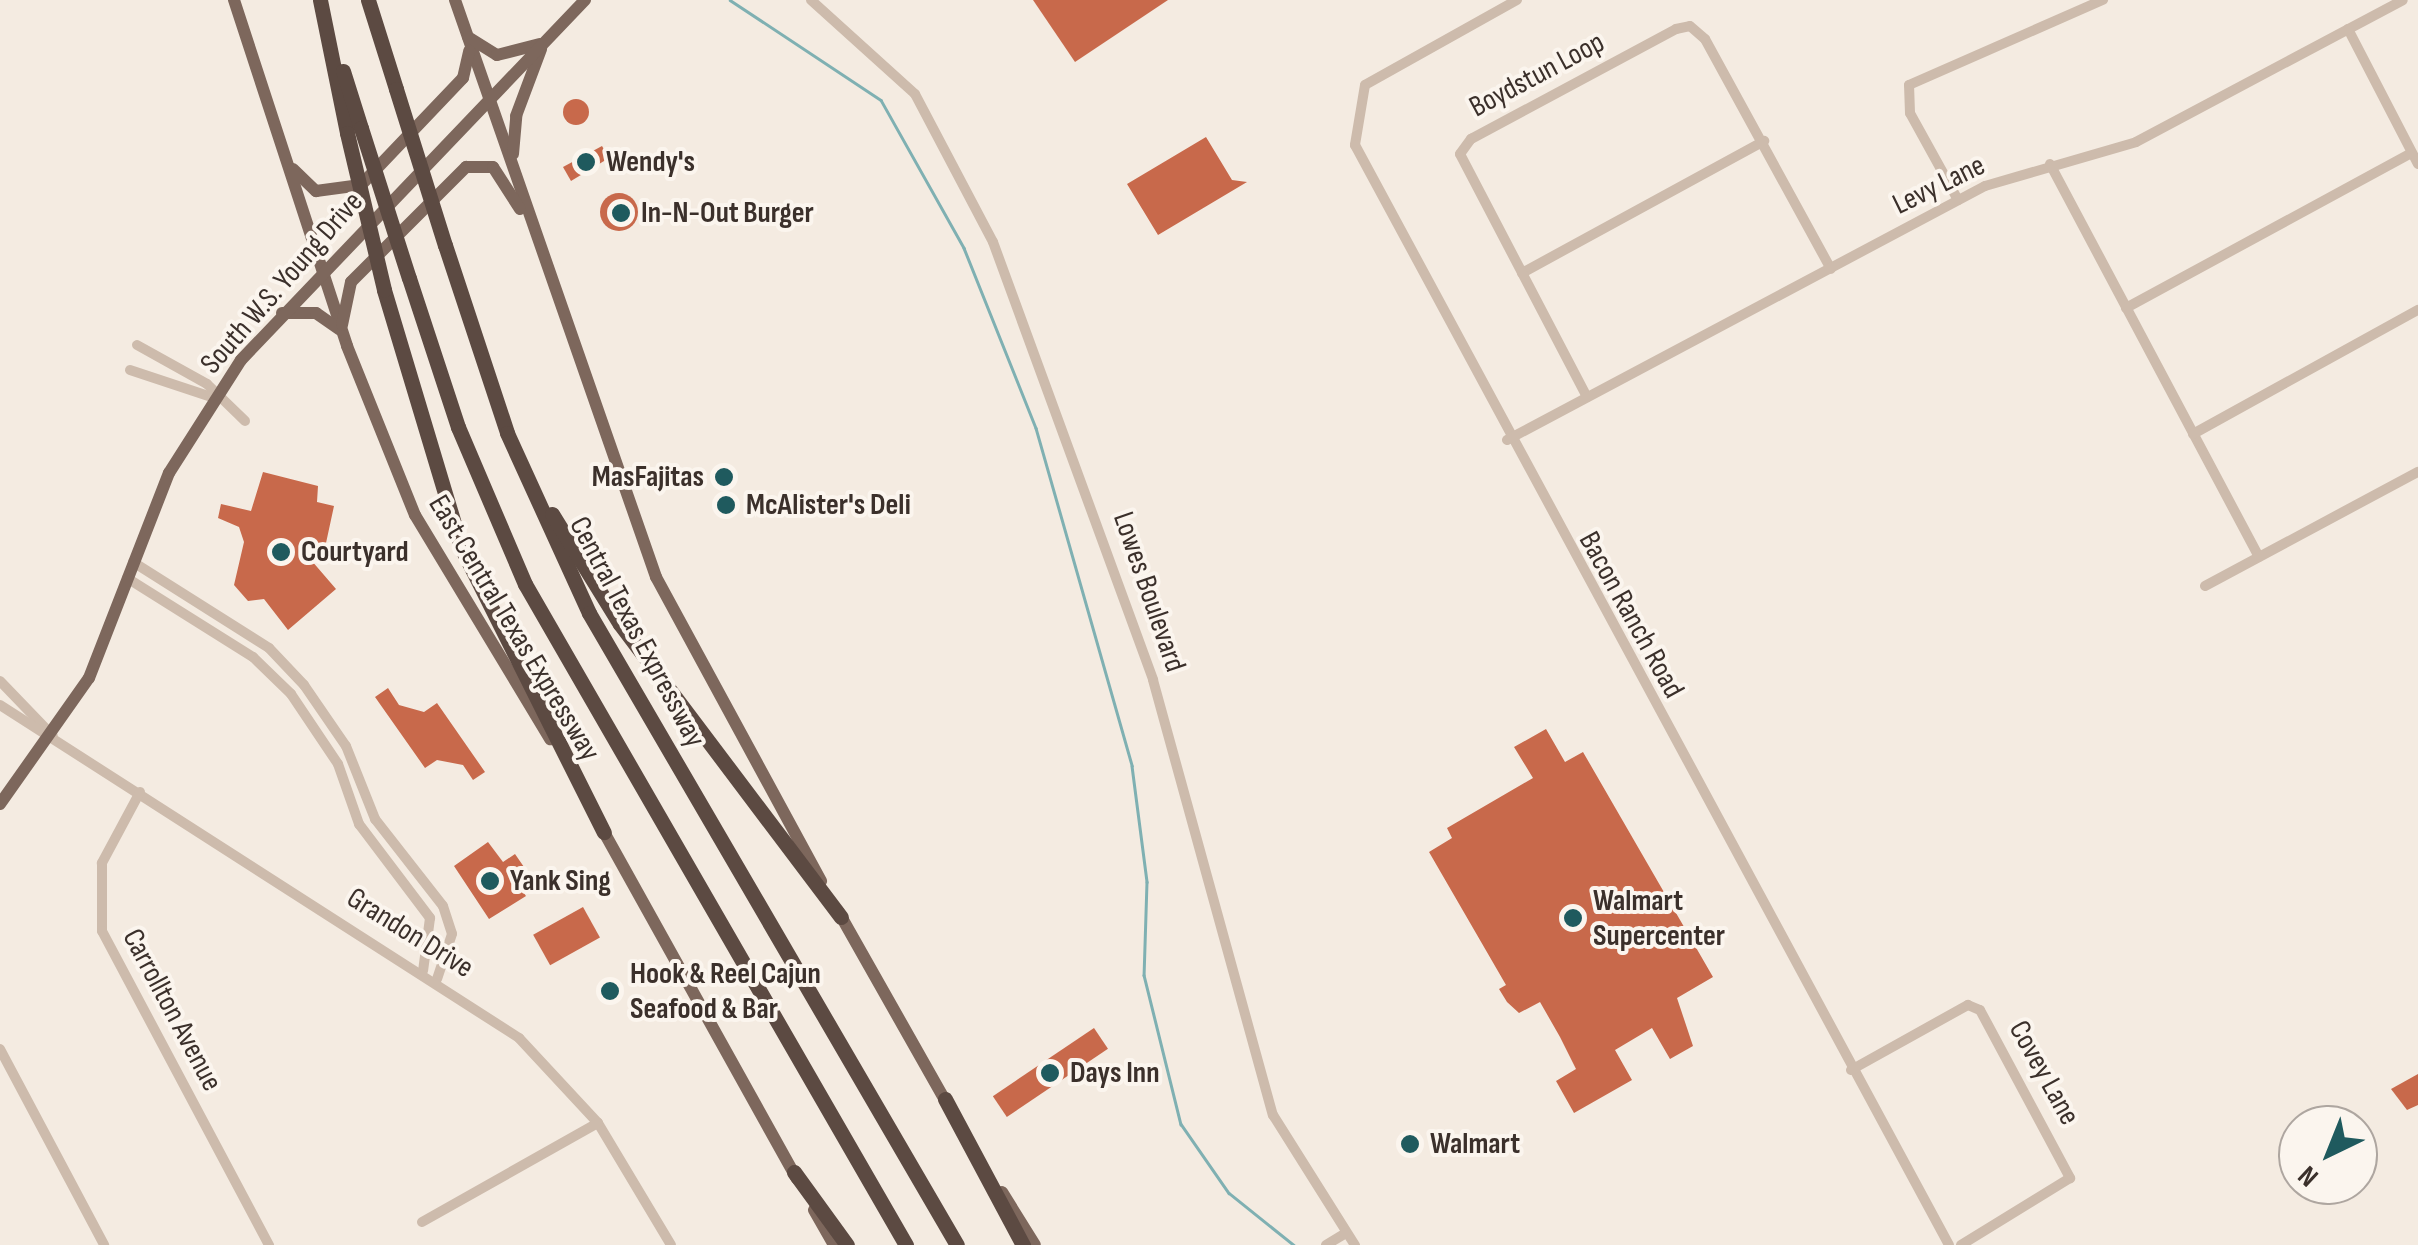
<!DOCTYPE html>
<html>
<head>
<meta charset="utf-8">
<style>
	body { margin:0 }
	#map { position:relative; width:2418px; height:1245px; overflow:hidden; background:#f4ebe1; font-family:"Sofia Sans Condensed",sans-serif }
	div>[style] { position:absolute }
	.stream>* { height:2.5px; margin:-1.25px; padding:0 1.25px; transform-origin:1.25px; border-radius:1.25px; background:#7fb0b2 }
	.building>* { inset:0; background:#c8694b; transform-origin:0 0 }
	.round { border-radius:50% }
	.minor>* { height:10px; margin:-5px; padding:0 5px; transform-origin:5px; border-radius:5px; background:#cdbbac }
	.major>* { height:12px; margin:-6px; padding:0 6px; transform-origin:6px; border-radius:6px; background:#7d675c }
	.highway>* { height:15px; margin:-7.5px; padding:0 7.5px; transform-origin:7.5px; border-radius:7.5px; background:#5c4a42 }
	.highway-bridge>* { height:15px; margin:-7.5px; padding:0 7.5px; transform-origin:7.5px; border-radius:7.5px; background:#5c4a42 }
	.dots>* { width:28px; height:28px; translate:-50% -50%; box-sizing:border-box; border:5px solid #fbf5ee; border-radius:50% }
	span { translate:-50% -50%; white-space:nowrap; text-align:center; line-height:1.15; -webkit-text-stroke:8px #fbf5ee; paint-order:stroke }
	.street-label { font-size:30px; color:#3b302b }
	.poi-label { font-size:30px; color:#3b302b; font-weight:700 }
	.left { translate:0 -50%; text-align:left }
	.right { translate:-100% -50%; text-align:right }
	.north { position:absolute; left:2278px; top:1105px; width:100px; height:100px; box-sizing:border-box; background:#fbf5ee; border:2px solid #aea6a0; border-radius:50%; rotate:223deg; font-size:28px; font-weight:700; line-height:40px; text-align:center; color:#3b302b }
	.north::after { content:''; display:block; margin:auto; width:35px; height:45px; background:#1f5a5e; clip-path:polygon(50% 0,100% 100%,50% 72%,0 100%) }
</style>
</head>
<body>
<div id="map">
	<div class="stream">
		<i style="left:730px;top:0;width:181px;rotate:33.5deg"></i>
		<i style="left:881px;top:100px;width:170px;rotate:60.7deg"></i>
		<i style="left:964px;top:248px;width:194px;rotate:68.2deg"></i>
		<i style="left:1036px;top:428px;width:351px;rotate:74.1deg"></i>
		<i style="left:1132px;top:766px;width:117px;rotate:82.6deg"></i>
		<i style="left:1147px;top:882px;width:93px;rotate:91.8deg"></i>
		<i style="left:1144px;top:975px;width:154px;rotate:76.1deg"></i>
		<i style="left:1181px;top:1124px;width:84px;rotate:55.2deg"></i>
		<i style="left:1229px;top:1193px;width:83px;rotate:38.7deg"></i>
	</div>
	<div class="building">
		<i style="clip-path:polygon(1033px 0,1168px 0,1075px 62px)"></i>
		<i class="round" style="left:563px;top:99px;width:26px;height:26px"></i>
		<i style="clip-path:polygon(1206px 137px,1232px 180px,1247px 182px,1158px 235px,1127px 184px)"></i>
		<i style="clip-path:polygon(602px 146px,609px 158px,571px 181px,563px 167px)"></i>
		<i class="round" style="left:600px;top:193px;width:38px;height:38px"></i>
		<i style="clip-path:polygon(263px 472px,318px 486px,317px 502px,334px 506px,323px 557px,305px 553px,336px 589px,288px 630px,264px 599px,248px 601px,234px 585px,244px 542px,239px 527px,218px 518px,221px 504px,251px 511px)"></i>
		<i style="clip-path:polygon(388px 688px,399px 705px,424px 712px,437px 703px,485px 772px,473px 780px,463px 765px,437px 760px,425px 768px,375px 697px)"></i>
		<i style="clip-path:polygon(1546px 729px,1565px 762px,1583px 752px,1713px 977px,1677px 998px,1693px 1046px,1670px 1059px,1652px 1028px,1615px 1050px,1632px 1080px,1574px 1113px,1556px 1081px,1576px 1069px,1560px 1037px,1540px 1002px,1519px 1013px,1507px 1002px,1499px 989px,1506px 985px,1429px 852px,1452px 838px,1447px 828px,1533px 778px,1514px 747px)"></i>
		<i style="clip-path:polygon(488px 842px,503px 862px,515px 854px,524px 867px,511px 875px,526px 896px,489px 919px,454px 866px)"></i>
		<i style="left:583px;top:907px;width:35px;height:57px;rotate:61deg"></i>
		<i style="left:1094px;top:1028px;width:25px;height:122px;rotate:56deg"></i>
		<i style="clip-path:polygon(2418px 1074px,2418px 1105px,2407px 1110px,2391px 1089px)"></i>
	</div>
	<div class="minor">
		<i style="left:811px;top:0;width:140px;rotate:42.1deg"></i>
		<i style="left:915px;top:94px;width:167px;rotate:62.2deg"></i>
		<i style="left:993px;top:242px;width:466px;rotate:69.9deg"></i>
		<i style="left:1153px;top:680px;width:451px;rotate:74.6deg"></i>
		<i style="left:1273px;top:1115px;width:154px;rotate:57.8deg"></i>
		<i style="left:1517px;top:0;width:174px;rotate:150.8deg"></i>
		<i style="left:1365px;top:85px;width:61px;rotate:99.5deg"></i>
		<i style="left:1355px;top:145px;width:1250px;rotate:61.63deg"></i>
		<i style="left:2348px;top:29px;width:152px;rotate:62.6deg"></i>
		<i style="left:2050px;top:164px;width:445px;rotate:62deg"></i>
		<i style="left:1958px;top:200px;width:99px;rotate:-118.9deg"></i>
		<i style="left:1910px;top:113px;width:28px;rotate:-92deg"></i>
		<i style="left:1909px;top:85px;width:212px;rotate:-23.7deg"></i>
		<i style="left:1522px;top:273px;width:276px;rotate:-28.6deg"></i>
		<i style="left:2126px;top:308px;width:325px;rotate:-28.5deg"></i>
		<i style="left:137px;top:345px;width:80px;rotate:29.1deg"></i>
		<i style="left:207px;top:384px;width:53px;rotate:44.2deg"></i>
		<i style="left:130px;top:370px;width:89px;rotate:18.4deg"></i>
		<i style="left:1587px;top:397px;width:274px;rotate:-117.6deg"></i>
		<i style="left:1460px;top:154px;width:19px;rotate:-54deg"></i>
		<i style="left:1471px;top:139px;width:233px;rotate:-28.2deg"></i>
		<i style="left:1676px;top:29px;width:14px;rotate:-12deg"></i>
		<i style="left:1690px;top:26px;width:20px;rotate:41deg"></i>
		<i style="left:1705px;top:39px;width:262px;rotate:61.3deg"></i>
		<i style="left:2193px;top:434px;width:257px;rotate:-28.9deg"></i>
		<i style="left:1507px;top:440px;width:541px;rotate:-27.99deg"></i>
		<i style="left:1985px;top:186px;width:157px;rotate:-16.2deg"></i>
		<i style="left:2136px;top:142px;width:302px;rotate:-28deg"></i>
		<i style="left:133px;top:562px;width:161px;rotate:32.3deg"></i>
		<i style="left:269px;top:648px;width:51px;rotate:46.6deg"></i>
		<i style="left:304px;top:685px;width:74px;rotate:55.5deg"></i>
		<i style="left:346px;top:746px;width:79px;rotate:68.3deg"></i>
		<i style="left:375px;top:819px;width:110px;rotate:52deg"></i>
		<i style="left:443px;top:906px;width:29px;rotate:72deg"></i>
		<i style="left:452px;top:934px;width:47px;rotate:108.4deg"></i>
		<i style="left:127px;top:578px;width:149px;rotate:32.1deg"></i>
		<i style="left:253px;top:657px;width:53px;rotate:44.2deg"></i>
		<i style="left:291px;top:694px;width:84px;rotate:56.1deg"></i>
		<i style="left:338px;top:764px;width:64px;rotate:70.7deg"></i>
		<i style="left:359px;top:824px;width:118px;rotate:52.9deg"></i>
		<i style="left:430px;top:918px;width:53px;rotate:97.5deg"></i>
		<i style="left:2205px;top:586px;width:242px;rotate:-28.2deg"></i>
		<i style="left:0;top:681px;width:76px;rotate:46.1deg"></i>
		<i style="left:0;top:705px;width:617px;rotate:32.68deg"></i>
		<i style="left:519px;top:1038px;width:116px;rotate:47.1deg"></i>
		<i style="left:598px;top:1123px;width:142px;rotate:59.1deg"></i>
		<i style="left:140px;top:792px;width:81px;rotate:118.2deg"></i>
		<i style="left:102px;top:863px;width:68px;rotate:90deg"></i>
		<i style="left:102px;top:931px;width:356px;rotate:62deg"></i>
		<i style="left:0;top:1049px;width:222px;rotate:62deg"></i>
		<i style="left:1851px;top:1070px;width:134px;rotate:-29.1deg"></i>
		<i style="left:1968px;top:1005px;width:13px;rotate:23deg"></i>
		<i style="left:1980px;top:1010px;width:191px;rotate:61.8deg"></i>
		<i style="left:2070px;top:1178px;width:128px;rotate:148.4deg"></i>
		<i style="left:422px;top:1222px;width:202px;rotate:-29.4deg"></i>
		<i style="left:1326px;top:1245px;width:23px;rotate:-31deg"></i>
	</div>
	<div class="major">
		<i style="left:234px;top:0;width:364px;rotate:71.9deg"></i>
		<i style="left:347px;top:346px;width:182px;rotate:68.1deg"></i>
		<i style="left:415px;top:515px;width:262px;rotate:58.9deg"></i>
		<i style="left:455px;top:0;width:611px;rotate:70.79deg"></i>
		<i style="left:656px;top:577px;width:346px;rotate:61.5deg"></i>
		<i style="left:468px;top:37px;width:34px;rotate:32deg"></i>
		<i style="left:497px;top:55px;width:44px;rotate:-14.3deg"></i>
		<i style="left:513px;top:154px;width:38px;rotate:-85deg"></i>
		<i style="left:516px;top:116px;width:72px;rotate:-69.5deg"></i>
		<i style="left:293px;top:169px;width:32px;rotate:44deg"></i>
		<i style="left:316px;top:191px;width:45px;rotate:-7.6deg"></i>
		<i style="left:361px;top:185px;width:148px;rotate:-46.4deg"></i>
		<i style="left:463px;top:78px;width:28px;rotate:-77deg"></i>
		<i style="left:282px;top:313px;width:34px"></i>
		<i style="left:316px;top:313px;width:29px;rotate:35deg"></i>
		<i style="left:342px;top:325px;width:44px;rotate:-78.2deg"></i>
		<i style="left:351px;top:282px;width:163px;rotate:-45deg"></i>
		<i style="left:466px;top:167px;width:27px"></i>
		<i style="left:493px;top:167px;width:50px;rotate:57.3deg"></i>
		<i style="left:0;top:804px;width:154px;rotate:-54.8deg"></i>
		<i style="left:89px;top:678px;width:220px;rotate:-68.7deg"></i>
		<i style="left:169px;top:473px;width:134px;rotate:-57.5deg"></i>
		<i style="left:241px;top:360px;width:498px;rotate:-46.3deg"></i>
		<i style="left:600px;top:825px;width:405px;rotate:60.9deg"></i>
		<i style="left:838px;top:911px;width:225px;rotate:60.5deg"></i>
		<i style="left:1002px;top:1192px;width:62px;rotate:58.1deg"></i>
		<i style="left:814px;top:1210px;width:40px;rotate:60.3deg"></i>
	</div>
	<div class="highway">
		<i style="left:320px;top:0;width:136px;rotate:78.5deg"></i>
		<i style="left:368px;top:0;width:93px;rotate:72.5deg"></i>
		<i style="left:343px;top:71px;width:60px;rotate:72.5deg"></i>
		<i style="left:445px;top:245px;width:198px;rotate:71.7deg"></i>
		<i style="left:507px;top:433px;width:198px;rotate:65.5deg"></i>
		<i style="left:589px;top:613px;width:731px;rotate:59.79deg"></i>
		<i style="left:409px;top:278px;width:157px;rotate:71.8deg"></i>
		<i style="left:458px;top:427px;width:171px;rotate:66.9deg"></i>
		<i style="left:525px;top:584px;width:763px;rotate:60.04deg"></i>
		<i style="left:384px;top:290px;width:268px;rotate:73.3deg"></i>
		<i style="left:461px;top:547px;width:319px;rotate:63.4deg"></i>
		<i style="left:552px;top:514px;width:129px;rotate:58.3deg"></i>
		<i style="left:620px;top:624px;width:367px;rotate:53deg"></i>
		<i style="left:945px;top:1099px;width:166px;rotate:61.9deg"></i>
		<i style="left:794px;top:1172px;width:90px;rotate:54deg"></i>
	</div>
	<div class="highway-bridge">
		<i style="left:396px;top:89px;width:164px;rotate:72.6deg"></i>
		<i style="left:361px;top:128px;width:157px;rotate:72.3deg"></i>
		<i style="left:347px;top:133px;width:161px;rotate:76.7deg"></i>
	</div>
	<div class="dots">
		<i style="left:586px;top:162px;background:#1f5a5e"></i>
		<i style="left:621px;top:213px;background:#1f5a5e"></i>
		<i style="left:724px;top:477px;background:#1f5a5e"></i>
		<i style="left:726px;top:505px;background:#1f5a5e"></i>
		<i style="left:281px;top:552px;background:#1f5a5e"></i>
		<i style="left:490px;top:881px;background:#1f5a5e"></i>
		<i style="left:1573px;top:918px;background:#1f5a5e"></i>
		<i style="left:610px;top:991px;background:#1f5a5e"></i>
		<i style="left:1050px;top:1073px;background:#1f5a5e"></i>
		<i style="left:1410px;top:1144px;background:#1f5a5e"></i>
	</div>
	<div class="street-label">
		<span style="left:1537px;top:75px;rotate:-28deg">Boydstun Loop</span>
		<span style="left:1939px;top:185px;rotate:-26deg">Levy Lane</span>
		<span style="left:282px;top:283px;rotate:-49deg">South W.S. Young Drive</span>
		<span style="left:1149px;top:592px;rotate:71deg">Lowes Boulevard</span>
		<span style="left:1631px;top:615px;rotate:61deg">Bacon Ranch Road</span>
		<span style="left:514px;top:628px;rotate:59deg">East Central Texas Expressway</span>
		<span style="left:637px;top:632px;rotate:62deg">Central Texas Expressway</span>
		<span style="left:410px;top:933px;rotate:32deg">Grandon Drive</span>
		<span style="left:172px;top:1010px;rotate:62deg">Carrollton Avenue</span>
		<span style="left:2044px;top:1073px;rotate:61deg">Covey Lane</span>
	</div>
	<div class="poi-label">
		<span class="left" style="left:606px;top:162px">Wendy's</span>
		<span class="left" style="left:641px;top:213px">In-N-Out Burger</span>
		<span class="right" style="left:704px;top:477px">MasFajitas</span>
		<span class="left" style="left:746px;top:505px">McAlister's Deli</span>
		<span class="left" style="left:301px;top:552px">Courtyard</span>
		<span class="left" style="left:510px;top:881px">Yank Sing</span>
		<span class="left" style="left:1593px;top:918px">Walmart<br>Supercenter</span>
		<span class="left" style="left:630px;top:991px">Hook &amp; Reel Cajun<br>Seafood &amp; Bar</span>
		<span class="left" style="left:1070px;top:1073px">Days Inn</span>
		<span class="left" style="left:1430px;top:1144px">Walmart</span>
	</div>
	<div class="north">N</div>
</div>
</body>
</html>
